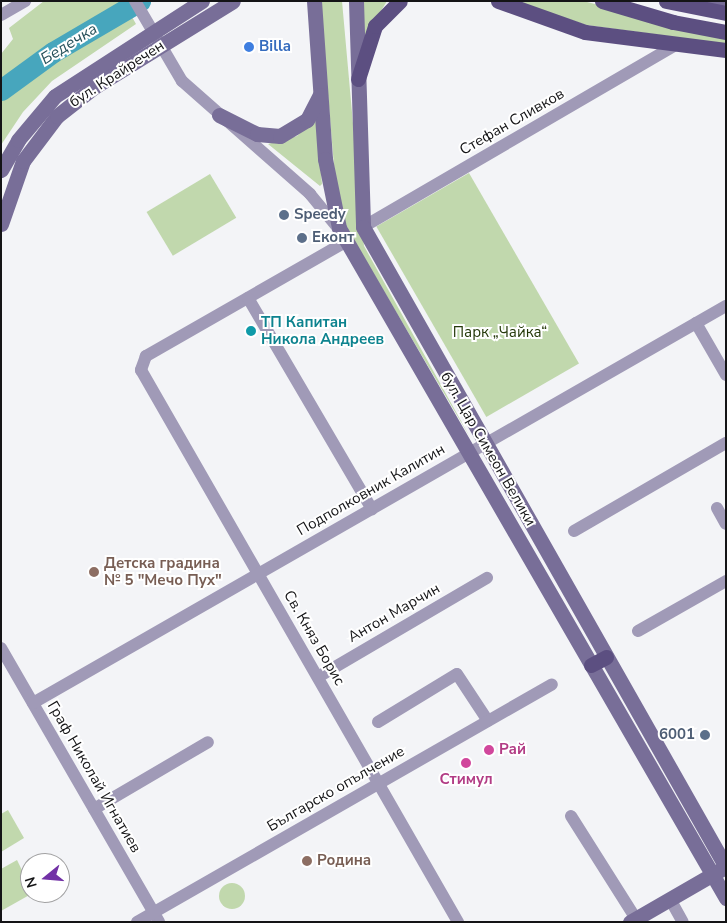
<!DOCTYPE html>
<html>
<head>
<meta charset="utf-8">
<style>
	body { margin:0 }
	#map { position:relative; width:727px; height:923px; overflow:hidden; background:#f3f4f7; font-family:"Nunito Sans",sans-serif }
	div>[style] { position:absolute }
	.green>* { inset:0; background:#c1d8ad; transform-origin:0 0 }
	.round { border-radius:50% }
	.river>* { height:21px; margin:-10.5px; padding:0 10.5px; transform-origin:10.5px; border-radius:10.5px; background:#47a6bd }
	.street>* { height:12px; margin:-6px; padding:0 6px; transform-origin:6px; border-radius:6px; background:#a09ab7 }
	.secondary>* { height:15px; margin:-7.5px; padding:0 7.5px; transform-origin:7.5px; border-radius:7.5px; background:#786e98 }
	.primary>* { height:15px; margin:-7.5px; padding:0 7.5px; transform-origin:7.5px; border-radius:7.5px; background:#5c4f81 }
	.dots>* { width:14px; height:14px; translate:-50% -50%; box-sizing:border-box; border:2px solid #fff; border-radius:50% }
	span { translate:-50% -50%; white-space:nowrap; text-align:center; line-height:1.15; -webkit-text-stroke:4px #fff; paint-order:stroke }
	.shop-label { font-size:15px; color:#366cbe; font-weight:700 }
	.left { translate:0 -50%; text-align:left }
	.street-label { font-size:15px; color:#141416 }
	.service-label { font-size:15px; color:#4e5e75; font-weight:700 }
	.right { translate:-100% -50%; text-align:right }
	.culture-label { font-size:15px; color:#0d838f; font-weight:700 }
	.park-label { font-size:15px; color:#25390a }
	.education-label { font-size:15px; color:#785e54; font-weight:700 }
	.hotel-label { font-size:15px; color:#b23c85; font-weight:700 }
	.water-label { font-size:16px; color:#26505a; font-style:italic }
	.frame { position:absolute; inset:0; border:2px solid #141416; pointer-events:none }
	.north { position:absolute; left:20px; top:853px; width:50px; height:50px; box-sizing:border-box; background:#fff; border:1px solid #a1a1a2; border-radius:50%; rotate:253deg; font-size:14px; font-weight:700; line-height:20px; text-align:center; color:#141416 }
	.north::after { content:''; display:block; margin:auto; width:18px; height:22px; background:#7231a6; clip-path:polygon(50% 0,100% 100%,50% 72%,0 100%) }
</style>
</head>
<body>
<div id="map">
	<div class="green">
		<i style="clip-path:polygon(44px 1px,123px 1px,136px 24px,52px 81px,23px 112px,1px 145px,1px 54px,13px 39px,9px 28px)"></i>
		<i style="clip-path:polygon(320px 1px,342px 1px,364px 246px,471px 439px,349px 232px,337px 201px)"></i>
		<i style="clip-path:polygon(361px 1px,387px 1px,367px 34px,363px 34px)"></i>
		<i style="clip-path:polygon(515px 1px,583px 1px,726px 37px,726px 44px,586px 25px)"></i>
		<i style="clip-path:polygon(316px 117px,322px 184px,320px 186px,268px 144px,297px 136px)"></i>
		<i style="left:469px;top:173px;width:220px;height:107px;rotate:60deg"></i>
		<i style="left:210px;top:174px;width:51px;height:74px;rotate:59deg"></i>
		<i style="clip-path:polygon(8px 810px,24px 838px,1px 852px,1px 814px)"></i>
		<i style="clip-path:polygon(17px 860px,33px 893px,1px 911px,1px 869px)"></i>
		<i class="round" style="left:219px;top:883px;width:26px;height:26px"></i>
	</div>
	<div class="river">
		<i style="left:1px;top:90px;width:64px;rotate:-36.2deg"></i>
		<i style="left:53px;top:52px;width:101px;rotate:-30.4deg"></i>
	</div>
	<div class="street">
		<i style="left:135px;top:1px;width:93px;rotate:59.6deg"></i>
		<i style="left:182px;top:81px;width:171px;rotate:41.4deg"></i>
		<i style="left:310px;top:194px;width:44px;rotate:50.5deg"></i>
		<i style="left:1px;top:15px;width:28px;rotate:-30deg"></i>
		<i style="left:363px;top:227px;width:363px;rotate:-30.2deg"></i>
		<i style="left:347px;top:241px;width:232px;rotate:150.2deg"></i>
		<i style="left:146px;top:356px;width:15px;rotate:110deg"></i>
		<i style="left:141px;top:370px;width:637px;rotate:60.13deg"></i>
		<i style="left:248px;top:298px;width:245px;rotate:59.6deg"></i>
		<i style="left:696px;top:323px;width:60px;rotate:60deg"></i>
		<i style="left:717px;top:508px;width:18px;rotate:61deg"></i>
		<i style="left:574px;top:531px;width:176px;rotate:-30.1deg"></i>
		<i style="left:638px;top:631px;width:101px;rotate:-29.6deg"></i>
		<i style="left:1px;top:648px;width:316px;rotate:60deg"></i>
		<i style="left:318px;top:677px;width:196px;rotate:-30.4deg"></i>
		<i style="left:33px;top:703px;width:799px;rotate:-29.81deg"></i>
		<i style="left:378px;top:722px;width:92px;rotate:-31.3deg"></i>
		<i style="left:457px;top:674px;width:56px;rotate:56.6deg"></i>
		<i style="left:94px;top:809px;width:132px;rotate:-30.4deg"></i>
		<i style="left:571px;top:816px;width:122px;rotate:57.7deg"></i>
		<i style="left:670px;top:899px;width:26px;rotate:61deg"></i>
		<i style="left:137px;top:922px;width:478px;rotate:-29.8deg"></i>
	</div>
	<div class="secondary">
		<i style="left:314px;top:1px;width:158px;rotate:86deg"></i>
		<i style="left:325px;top:159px;width:70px;rotate:78.5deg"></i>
		<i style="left:339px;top:228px;width:774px;rotate:59.99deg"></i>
		<i style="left:356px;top:1px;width:226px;rotate:88.2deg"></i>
		<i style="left:363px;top:227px;width:736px;rotate:60.44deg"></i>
		<i style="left:690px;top:1px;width:36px"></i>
		<i style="left:219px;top:115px;width:42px;rotate:26.6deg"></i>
		<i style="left:257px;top:134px;width:23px;rotate:5deg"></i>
		<i style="left:280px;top:136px;width:31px;rotate:-31deg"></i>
		<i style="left:307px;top:120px;width:28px;rotate:-63deg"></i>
		<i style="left:1px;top:170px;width:34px;rotate:-60deg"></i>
		<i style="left:18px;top:140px;width:57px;rotate:-49.9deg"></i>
		<i style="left:55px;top:96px;width:175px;rotate:-32.9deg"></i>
		<i style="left:1px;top:224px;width:67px;rotate:-70.8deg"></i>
		<i style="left:23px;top:161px;width:56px;rotate:-52.9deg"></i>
		<i style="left:57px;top:116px;width:47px;rotate:-38.1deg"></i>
		<i style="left:94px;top:87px;width:163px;rotate:-31.7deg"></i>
		<i style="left:630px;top:922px;width:104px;rotate:-30deg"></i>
	</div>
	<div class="primary">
		<i style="left:498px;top:1px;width:92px;rotate:19.6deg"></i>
		<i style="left:585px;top:32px;width:142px;rotate:7.3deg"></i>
		<i style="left:602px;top:1px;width:74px;rotate:16.5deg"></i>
		<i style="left:673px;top:22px;width:54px;rotate:10.7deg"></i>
		<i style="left:666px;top:1px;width:61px;rotate:11.3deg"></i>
		<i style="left:358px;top:79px;width:56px;rotate:-72.2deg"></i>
		<i style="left:375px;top:26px;width:35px;rotate:-45deg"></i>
		<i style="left:591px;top:665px;width:17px;rotate:-28deg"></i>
	</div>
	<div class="dots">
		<i style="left:249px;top:47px;background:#3f7fe0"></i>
		<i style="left:284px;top:215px;background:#5c6f8a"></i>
		<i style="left:302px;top:238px;background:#5c6f8a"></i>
		<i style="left:251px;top:331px;background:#0f9aa8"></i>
		<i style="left:94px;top:572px;background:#8d6e63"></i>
		<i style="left:705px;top:735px;background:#5c6f8a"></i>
		<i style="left:489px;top:750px;background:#d1479c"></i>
		<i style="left:466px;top:763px;background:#d1479c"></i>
		<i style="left:307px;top:861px;background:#8d6e63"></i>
	</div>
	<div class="shop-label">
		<span class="left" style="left:259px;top:47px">Billa</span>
	</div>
	<div class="street-label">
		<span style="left:117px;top:74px;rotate:-33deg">бул. Крайречен</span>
		<span style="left:512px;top:122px;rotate:-30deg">Стефан Сливков</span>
		<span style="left:488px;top:449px;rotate:60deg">бул. Цар Симеон Велики</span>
		<span style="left:371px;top:490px;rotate:-30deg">Подполковник Калитин</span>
		<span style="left:394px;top:613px;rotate:-30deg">Антон Марчин</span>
		<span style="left:314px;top:638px;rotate:60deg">Св. Княз Борис</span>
		<span style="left:94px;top:777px;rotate:60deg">Граф Николай Игнатиев</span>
		<span style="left:336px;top:789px;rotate:-30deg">Българско опълчение</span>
	</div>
	<div class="service-label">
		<span class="left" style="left:294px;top:215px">Speedy</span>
		<span class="left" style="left:312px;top:238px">Еконт</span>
		<span class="right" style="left:695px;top:735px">6001</span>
	</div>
	<div class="culture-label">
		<span class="left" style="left:261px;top:331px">ТП Капитан<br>Никола Андреев</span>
	</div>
	<div class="park-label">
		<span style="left:500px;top:333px">Парк „Чайка“</span>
	</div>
	<div class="education-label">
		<span class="left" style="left:104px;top:572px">Детска градина<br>№ 5 "Мечо Пух"</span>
		<span class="left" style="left:317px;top:861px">Родина</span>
	</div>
	<div class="hotel-label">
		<span class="left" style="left:499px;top:750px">Рай</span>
		<span style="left:466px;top:780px">Стимул</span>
	</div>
	<div class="water-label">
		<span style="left:69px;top:44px;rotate:-32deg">Бедечка</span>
	</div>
	<div class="frame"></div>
	<div class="north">N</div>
</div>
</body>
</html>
